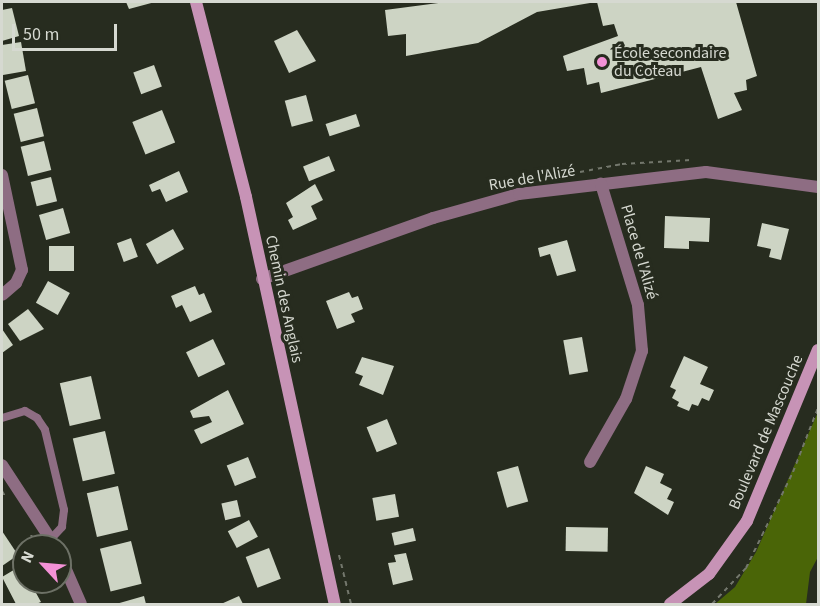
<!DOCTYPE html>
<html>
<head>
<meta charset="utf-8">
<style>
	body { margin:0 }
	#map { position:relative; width:820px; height:606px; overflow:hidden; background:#272c1f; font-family:"Source Sans 3",sans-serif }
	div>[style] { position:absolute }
	.forest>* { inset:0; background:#4a6507 }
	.building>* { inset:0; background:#cdd4c4; transform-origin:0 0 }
	.path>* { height:2px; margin-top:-1px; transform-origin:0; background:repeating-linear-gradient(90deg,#73776c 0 4.5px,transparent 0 9px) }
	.lane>* { height:8px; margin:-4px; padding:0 4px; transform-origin:4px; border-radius:4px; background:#8e6d83 }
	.street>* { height:12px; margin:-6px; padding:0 6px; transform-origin:6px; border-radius:6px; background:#8e6d83 }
	.secondary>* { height:12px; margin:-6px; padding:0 6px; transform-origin:6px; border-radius:6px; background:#c793b6 }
	.dots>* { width:16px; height:16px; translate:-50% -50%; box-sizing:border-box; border:3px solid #272c1f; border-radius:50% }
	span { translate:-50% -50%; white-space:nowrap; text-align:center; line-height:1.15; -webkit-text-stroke:6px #272c1f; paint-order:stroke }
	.poi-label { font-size:16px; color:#d6d9d1 }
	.left { translate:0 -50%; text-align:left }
	.street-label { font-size:16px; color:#d6d9d1 }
	.frame { position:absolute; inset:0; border:3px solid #d6d9d1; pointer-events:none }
	.north { position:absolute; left:12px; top:534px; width:60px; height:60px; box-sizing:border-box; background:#272c1f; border:2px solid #6d7166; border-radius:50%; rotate:296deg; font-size:16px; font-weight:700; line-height:24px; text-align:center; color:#d6d9d1 }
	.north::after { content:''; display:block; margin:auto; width:21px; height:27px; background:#f391d6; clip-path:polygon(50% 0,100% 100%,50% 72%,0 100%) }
	.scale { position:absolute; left:12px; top:24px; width:105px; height:27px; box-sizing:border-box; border:3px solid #d6d9d1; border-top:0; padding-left:8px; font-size:18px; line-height:21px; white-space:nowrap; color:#d6d9d1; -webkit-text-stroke:4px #272c1f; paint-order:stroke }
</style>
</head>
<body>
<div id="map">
	<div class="forest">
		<i style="clip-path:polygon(818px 412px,818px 557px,810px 572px,806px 604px,715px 604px,735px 587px,756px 552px)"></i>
	</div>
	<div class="building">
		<i style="clip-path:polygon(126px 2px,155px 2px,129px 9px)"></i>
		<i style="clip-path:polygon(446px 2px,590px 2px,590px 3px,537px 12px,478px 43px,406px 56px,406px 34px,388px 36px,385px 10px)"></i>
		<i style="clip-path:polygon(597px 2px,736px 2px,757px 76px,746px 80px,747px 90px,734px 93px,742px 110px,718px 119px,701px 67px,601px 93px,599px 82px,587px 85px,584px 68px,567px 71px,563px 56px,618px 36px,614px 24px,603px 26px)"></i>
		<i style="clip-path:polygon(12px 8px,19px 36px,2px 41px,2px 10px)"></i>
		<i style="clip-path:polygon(297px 30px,316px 61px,289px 73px,274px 41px)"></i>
		<i style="clip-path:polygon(21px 42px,26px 71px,3px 75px,2px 45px)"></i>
		<i style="left:154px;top:65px;width:23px;height:22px;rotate:70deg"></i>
		<i style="left:28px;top:75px;width:29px;height:24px;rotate:76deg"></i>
		<i style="left:306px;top:95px;width:27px;height:22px;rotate:75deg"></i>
		<i style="left:37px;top:108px;width:29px;height:24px;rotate:76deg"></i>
		<i style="left:162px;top:110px;width:35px;height:32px;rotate:68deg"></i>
		<i style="left:356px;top:114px;width:13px;height:32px;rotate:72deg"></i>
		<i style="left:44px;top:141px;width:30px;height:24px;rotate:76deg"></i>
		<i style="left:329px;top:156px;width:16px;height:28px;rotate:68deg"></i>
		<i style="clip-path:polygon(179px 171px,188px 192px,166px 202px,160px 189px,152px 192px,149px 185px)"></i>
		<i style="left:51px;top:177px;width:25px;height:21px;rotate:76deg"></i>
		<i style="clip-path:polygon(315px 184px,323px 200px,311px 206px,317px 219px,293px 230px,288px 220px,293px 217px,286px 203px)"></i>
		<i style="left:63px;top:208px;width:26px;height:25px;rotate:74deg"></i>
		<i style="clip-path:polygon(665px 216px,710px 218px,709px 242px,689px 241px,689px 249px,664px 248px)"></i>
		<i style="clip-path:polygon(762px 223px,789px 229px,781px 260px,769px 257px,771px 249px,757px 246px)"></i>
		<i style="left:173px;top:229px;width:23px;height:31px;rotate:61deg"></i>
		<i style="left:131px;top:238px;width:20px;height:15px;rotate:70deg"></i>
		<i style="clip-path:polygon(567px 240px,576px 271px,557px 276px,550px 254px,540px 257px,538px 248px)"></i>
		<i style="left:49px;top:246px;width:25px;height:25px"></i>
		<i style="left:48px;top:281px;width:25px;height:25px;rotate:29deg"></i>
		<i style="clip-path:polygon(195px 286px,199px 295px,204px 293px,212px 312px,190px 322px,182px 305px,176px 308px,171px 296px)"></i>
		<i style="clip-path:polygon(349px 292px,352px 298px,358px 296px,363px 309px,351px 314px,355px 322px,337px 329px,326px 301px)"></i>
		<i style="clip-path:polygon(28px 309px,44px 329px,20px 341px,8px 324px)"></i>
		<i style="clip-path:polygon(2px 329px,13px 345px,2px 353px)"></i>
		<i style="left:582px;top:337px;width:35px;height:19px;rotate:80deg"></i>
		<i style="left:213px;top:339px;width:28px;height:30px;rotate:64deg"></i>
		<i style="clip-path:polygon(684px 356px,708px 367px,700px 384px,714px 390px,709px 401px,702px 398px,698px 406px,692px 404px,689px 411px,677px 406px,679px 402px,672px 398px,676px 390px,670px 387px)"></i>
		<i style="clip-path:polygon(362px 357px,394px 366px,383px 395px,359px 385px,363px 376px,355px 373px)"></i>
		<i style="left:91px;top:376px;width:44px;height:32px;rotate:77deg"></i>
		<i style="clip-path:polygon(228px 390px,244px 424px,201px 444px,194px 430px,212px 422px,209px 416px,193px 418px,190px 411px)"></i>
		<i style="left:387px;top:419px;width:27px;height:22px;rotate:68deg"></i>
		<i style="left:105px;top:431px;width:44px;height:33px;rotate:77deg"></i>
		<i style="left:248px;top:457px;width:22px;height:23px;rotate:68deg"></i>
		<i style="left:518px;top:466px;width:37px;height:22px;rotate:74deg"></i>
		<i style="clip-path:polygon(646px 466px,664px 474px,660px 483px,672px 489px,667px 499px,674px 502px,668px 515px,634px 493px)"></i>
		<i style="left:118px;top:486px;width:45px;height:32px;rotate:77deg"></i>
		<i style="left:395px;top:494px;width:23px;height:23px;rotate:80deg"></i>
		<i style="left:237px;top:500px;width:17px;height:16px;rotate:77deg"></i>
		<i style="left:249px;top:520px;width:19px;height:24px;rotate:62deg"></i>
		<i style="left:566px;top:527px;width:42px;height:24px;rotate:1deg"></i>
		<i style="left:413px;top:528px;width:13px;height:22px;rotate:77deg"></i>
		<i style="clip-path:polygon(2px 531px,18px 555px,2px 566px)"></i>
		<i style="left:131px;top:541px;width:44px;height:32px;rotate:76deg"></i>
		<i style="left:269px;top:548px;width:33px;height:25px;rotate:69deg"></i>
		<i style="clip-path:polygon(406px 553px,413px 580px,393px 585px,388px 563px,396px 562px,394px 555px)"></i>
		<i style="clip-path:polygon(22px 565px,24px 582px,30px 582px,41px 602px,36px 604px,16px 604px,2px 577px)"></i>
		<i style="clip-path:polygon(144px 596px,146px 604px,116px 604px)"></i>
		<i style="clip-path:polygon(239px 596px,243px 604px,221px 604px)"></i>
	</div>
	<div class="path">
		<i style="left:580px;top:172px;width:43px;rotate:-10.8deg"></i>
		<i style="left:622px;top:164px;width:69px;rotate:-3.3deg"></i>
		<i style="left:2px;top:491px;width:8px;rotate:60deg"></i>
		<i style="left:31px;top:535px;width:13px;rotate:61deg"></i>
		<i style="left:339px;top:555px;width:50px;rotate:76.2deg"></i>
		<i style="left:712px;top:604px;width:50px;rotate:-46.6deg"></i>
		<i style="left:746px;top:568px;width:107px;rotate:-63.9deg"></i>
		<i style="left:793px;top:472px;width:69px;rotate:-68.7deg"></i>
	</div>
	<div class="lane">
		<i style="left:2px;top:418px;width:24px;rotate:-17deg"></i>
		<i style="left:25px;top:411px;width:14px;rotate:30deg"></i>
		<i style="left:37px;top:418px;width:14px;rotate:56deg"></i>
		<i style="left:45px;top:430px;width:82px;rotate:76.6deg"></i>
		<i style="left:64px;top:510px;width:17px;rotate:97deg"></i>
		<i style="left:62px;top:527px;width:16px;rotate:133deg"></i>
	</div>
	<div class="street">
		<i style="left:2px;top:175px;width:97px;rotate:78.1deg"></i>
		<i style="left:22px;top:270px;width:14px;rotate:115deg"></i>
		<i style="left:16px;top:283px;width:18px;rotate:139deg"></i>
		<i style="left:262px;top:279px;width:182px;rotate:-19.6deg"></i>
		<i style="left:433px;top:218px;width:89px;rotate:-15.6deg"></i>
		<i style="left:519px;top:194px;width:188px;rotate:-6.7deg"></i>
		<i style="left:706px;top:172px;width:113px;rotate:7.6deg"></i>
		<i style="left:590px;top:462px;width:73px;rotate:-60.3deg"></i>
		<i style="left:626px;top:399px;width:51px;rotate:-71.6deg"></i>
		<i style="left:642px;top:351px;width:46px;rotate:-95deg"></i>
		<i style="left:638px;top:305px;width:127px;rotate:-107deg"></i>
		<i style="left:2px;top:465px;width:97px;rotate:56.8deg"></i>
		<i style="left:60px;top:556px;width:52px;rotate:66.4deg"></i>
	</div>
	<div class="secondary">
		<i style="left:196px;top:2px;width:201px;rotate:75.6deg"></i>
		<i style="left:246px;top:197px;width:417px;rotate:77.7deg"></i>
		<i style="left:670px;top:604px;width:49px;rotate:-37.6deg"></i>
		<i style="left:709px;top:574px;width:65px;rotate:-54.4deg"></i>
		<i style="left:747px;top:521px;width:185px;rotate:-67.5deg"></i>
	</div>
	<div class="dots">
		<i style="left:602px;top:62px;background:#f391d6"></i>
	</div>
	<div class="poi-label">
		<span class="left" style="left:614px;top:62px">École secondaire<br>du Coteau</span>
	</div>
	<div class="street-label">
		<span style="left:532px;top:178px;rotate:-10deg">Rue de l'Alizé</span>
		<span style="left:639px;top:252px;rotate:74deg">Place de l'Alizé</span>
		<span style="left:284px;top:299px;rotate:78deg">Chemin des Anglais</span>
		<span style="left:766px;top:432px;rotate:-67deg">Boulevard de Mascouche</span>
	</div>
	<div class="frame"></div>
	<div class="north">N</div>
	<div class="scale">50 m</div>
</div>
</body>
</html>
